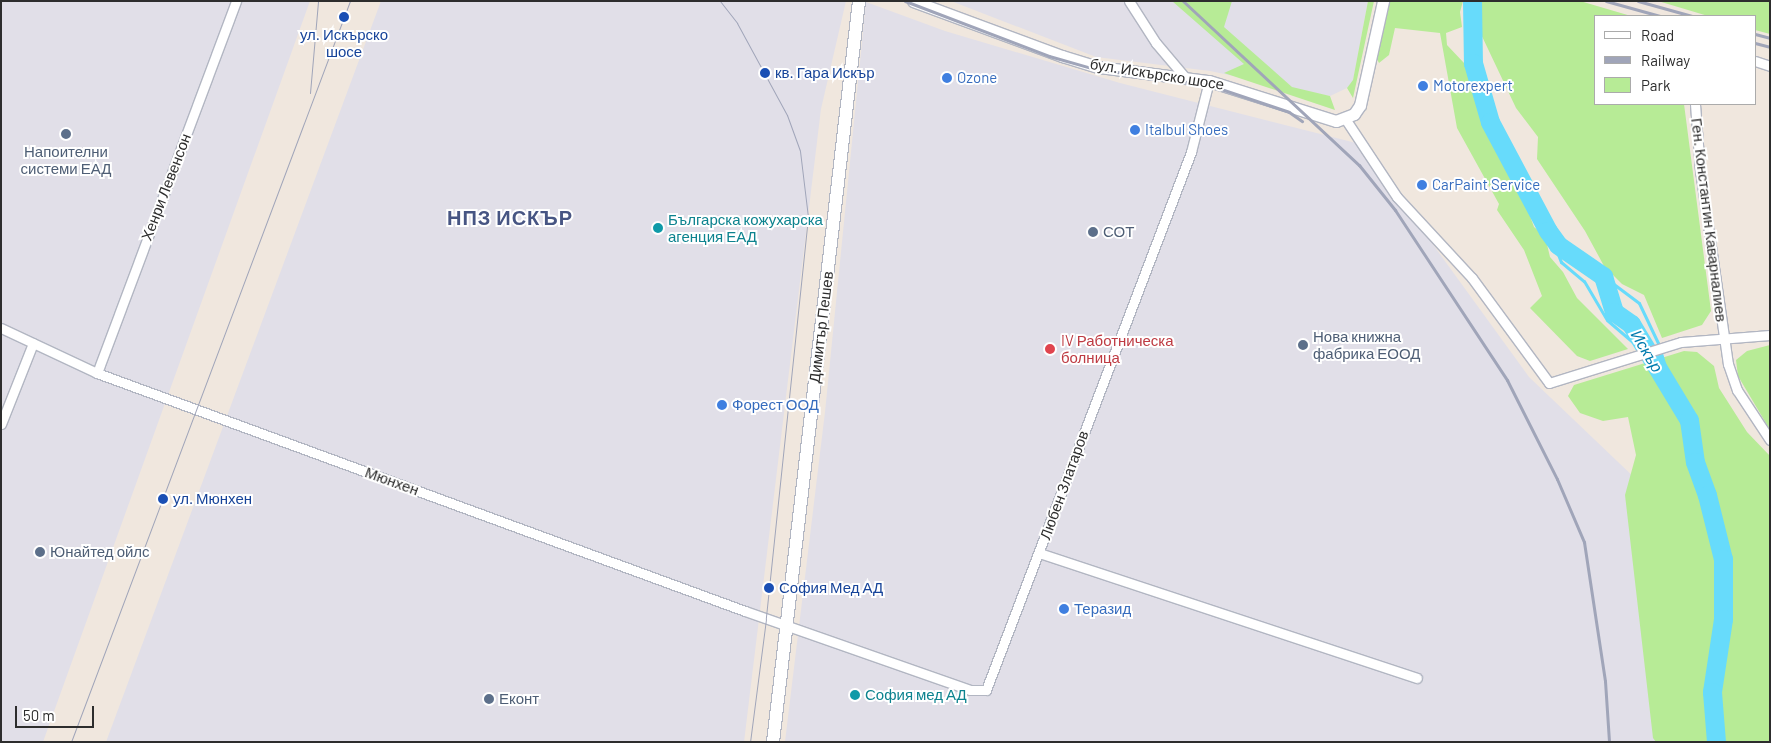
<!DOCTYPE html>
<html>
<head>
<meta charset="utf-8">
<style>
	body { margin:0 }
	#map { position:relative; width:1771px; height:743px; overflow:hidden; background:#f0e7de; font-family:Barlow,sans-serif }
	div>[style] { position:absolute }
	.industrial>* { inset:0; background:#e1dfe8 }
	.green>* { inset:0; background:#b7eb96 }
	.stream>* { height:3px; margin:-1.5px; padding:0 1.5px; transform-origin:1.5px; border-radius:1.5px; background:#67dbfb }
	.river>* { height:19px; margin:-9.5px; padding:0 9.5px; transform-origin:9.5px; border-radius:9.5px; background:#67dbfb }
	.roads { filter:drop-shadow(1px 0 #b2b6c2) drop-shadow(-1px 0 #b2b6c2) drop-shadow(0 1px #b2b6c2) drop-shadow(0 -1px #b2b6c2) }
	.minor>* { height:9px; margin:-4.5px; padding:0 4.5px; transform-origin:4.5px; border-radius:4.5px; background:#fff }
	.tertiary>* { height:11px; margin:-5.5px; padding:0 5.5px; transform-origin:5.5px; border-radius:5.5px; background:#fff }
	.secondary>* { height:12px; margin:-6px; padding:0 6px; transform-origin:6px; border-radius:6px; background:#fff }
	.tram>* { height:1px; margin:-0.5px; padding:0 0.5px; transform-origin:0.5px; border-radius:0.5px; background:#a0a5b9 }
	.rail>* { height:3px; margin:-1.5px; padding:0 1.5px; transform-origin:1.5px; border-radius:1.5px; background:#a0a5b9 }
	.dots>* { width:14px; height:14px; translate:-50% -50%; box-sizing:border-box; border:2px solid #fff; border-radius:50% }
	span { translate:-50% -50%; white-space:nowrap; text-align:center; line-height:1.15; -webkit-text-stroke:4px #fff; paint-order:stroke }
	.transit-label { font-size:15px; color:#164399 }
	.left { translate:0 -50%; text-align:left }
	.street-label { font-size:15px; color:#2d2d2d }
	.shop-label { font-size:15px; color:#366cbe }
	.service-label { font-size:15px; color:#4e5e75 }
	.culture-label { font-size:15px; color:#0d838f }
	.health-label { font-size:15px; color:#be3a42 }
	.water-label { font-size:16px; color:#007bae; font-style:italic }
	.district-label { font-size:20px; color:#475583; font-weight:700; letter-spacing:1px }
	.frame { position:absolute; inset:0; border:2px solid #2d2d2d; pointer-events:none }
	.legend { position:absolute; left:1594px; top:15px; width:162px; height:90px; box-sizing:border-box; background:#fff; border:1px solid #ababab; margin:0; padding:6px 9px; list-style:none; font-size:15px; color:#2d2d2d }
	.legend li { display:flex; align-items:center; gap:10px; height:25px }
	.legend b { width:25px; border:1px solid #ababab }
	.scale { position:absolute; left:15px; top:706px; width:79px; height:22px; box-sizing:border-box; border:2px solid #2d2d2d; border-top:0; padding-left:6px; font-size:15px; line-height:18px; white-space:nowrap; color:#2d2d2d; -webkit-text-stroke:4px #fff; paint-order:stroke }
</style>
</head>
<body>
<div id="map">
	<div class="industrial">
		<i style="clip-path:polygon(1px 1px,310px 1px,43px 742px,1px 742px)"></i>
		<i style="clip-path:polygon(381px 1px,846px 1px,821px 109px,744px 742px,106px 742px)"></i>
		<i style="clip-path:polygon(951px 1px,1368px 1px,1353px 81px,1347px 88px,1330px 96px,1210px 71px,1096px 57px)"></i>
		<i style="clip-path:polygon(866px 2px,945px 31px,1120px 83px,1360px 144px,1529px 377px,1661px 503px,1682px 742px,785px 742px,825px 412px)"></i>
	</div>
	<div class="green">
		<i style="clip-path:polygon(1172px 1px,1232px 1px,1224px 27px,1292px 87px,1330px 96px,1335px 110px,1224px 73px,1244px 64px)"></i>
		<i style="clip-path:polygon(1368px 1px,1374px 1px,1353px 98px,1347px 88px,1353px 80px)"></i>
		<i style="clip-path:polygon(1387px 1px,1463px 1px,1460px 12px,1462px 27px,1446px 33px,1447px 45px,1464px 63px,1482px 116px,1525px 202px,1534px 227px,1545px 236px,1550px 257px,1563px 272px,1577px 298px,1628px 349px,1590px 361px,1577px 356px,1530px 308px,1542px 296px,1524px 250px,1497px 210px,1499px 204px,1457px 128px,1440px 33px,1395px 28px,1389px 55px,1379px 63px,1376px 57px)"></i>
		<i style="clip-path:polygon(1479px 1px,1580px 1px,1631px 16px,1595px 16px,1595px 104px,1684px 104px,1711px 311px,1702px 325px,1662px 338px,1644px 295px,1622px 284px,1604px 266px,1585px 231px,1537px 159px,1538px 137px,1516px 108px,1479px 30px)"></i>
		<i style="clip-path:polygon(1658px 1px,1770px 1px,1770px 34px,1755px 30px,1755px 16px,1708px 16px)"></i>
		<i style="clip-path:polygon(1770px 345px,1770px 430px,1738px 376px,1736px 360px,1747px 351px)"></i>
		<i style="clip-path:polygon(1684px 351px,1697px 352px,1714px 366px,1719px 388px,1747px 432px,1770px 456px,1770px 742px,1656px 742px,1653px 738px,1625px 495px,1636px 455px,1628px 417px,1603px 421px,1580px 413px,1568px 396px,1574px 385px)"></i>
	</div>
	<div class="stream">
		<i style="left:1551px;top:236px;width:28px;rotate:69deg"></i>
		<i style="left:1561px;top:262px;width:30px;rotate:40deg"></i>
		<i style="left:1584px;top:281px;width:45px;rotate:59.5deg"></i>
		<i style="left:1607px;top:320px;width:48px;rotate:40.7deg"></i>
		<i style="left:1603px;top:276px;width:45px;rotate:36.9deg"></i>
		<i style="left:1639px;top:303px;width:44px;rotate:64.6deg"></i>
		<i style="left:1658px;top:343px;width:52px;rotate:73.3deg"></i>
		<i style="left:1648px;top:355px;width:9px;rotate:41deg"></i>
	</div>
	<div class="river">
		<i style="left:1472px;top:1px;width:62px;rotate:89.1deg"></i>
		<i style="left:1473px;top:63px;width:61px;rotate:73.9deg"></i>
		<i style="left:1490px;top:122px;width:123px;rotate:62deg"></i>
		<i style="left:1548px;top:231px;width:17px;rotate:54deg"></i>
		<i style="left:1558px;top:245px;width:55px;rotate:34.6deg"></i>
		<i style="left:1603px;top:276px;width:38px;rotate:73deg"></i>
		<i style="left:1614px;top:312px;width:21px;rotate:35deg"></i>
		<i style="left:1631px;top:324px;width:112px;rotate:58.9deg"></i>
		<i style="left:1689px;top:420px;width:42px;rotate:81.9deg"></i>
		<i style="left:1695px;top:462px;width:35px;rotate:70deg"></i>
		<i style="left:1707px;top:495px;width:66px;rotate:76deg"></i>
		<i style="left:1723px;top:559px;width:60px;rotate:90deg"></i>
		<i style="left:1723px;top:619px;width:74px;rotate:98.6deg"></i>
		<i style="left:1712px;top:692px;width:50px;rotate:85.4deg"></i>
	</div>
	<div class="roads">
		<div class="minor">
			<i style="left:1129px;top:1px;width:50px;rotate:57.3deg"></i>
			<i style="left:1156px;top:43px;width:43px;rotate:49.7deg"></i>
			<i style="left:1755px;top:61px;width:16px;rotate:18deg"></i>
			<i style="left:1695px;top:104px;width:66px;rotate:85.7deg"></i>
			<i style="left:1700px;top:170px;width:196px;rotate:81.8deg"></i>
			<i style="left:1728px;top:364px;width:28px;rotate:71deg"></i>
			<i style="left:1737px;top:390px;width:60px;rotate:56.6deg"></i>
			<i style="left:1346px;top:120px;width:92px;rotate:56.5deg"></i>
			<i style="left:1397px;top:197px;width:110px;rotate:47.2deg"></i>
			<i style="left:1472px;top:278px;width:130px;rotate:53.7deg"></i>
			<i style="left:1549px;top:383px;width:138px;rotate:-17.3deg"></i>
			<i style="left:1681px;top:342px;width:89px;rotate:-4.5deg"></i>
			<i style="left:1px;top:328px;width:106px;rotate:25.1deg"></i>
			<i style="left:97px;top:373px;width:690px;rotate:20.17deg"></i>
			<i style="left:745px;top:611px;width:238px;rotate:19.3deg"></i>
			<i style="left:970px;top:690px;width:16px"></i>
			<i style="left:986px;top:690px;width:576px;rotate:-69.14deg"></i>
			<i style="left:1191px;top:152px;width:73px;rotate:-75.8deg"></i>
			<i style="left:97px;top:373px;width:397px;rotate:-69.5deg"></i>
			<i style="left:1px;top:424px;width:87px;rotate:-68.4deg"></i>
			<i style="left:1039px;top:553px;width:398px;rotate:18.3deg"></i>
		</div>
		<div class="tertiary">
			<i style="left:913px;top:1px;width:159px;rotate:20.3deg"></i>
			<i style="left:1062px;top:56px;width:39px;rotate:17deg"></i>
			<i style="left:1099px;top:67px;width:111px;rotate:7.3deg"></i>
			<i style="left:1209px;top:81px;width:133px;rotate:17.5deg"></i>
			<i style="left:1336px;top:121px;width:19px;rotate:-21deg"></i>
			<i style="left:1354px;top:114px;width:11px;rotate:-56deg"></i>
			<i style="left:1360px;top:105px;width:107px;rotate:-77.5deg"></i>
		</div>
		<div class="secondary">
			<i style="left:773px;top:742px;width:746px;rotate:-83.38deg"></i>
		</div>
	</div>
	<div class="tram">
		<i style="left:720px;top:1px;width:28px;rotate:52deg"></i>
		<i style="left:737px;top:23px;width:105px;rotate:61.5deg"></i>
		<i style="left:787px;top:115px;width:38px;rotate:70deg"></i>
		<i style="left:800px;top:151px;width:66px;rotate:83.1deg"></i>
		<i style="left:808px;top:217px;width:404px;rotate:96deg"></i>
		<i style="left:766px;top:619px;width:124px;rotate:97.4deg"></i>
		<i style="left:310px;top:93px;width:92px;rotate:-85deg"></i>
		<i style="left:71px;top:742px;width:792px;rotate:-69.37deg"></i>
	</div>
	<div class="rail">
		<i style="left:905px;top:1px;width:154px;rotate:20.9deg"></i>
		<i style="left:1049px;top:56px;width:48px;rotate:15.8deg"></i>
		<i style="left:1095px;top:69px;width:115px;rotate:8deg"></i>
		<i style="left:1209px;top:85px;width:84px;rotate:18.6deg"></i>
		<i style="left:1289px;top:112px;width:16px;rotate:35deg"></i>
		<i style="left:1183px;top:1px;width:241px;rotate:43deg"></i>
		<i style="left:1359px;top:165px;width:58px;rotate:51.3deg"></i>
		<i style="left:1395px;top:210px;width:204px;rotate:56.6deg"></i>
		<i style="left:1507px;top:380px;width:111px;rotate:63.2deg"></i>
		<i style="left:1557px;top:479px;width:69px;rotate:66.8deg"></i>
		<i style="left:1584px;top:542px;width:141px;rotate:81.4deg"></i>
		<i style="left:1605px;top:681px;width:61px;rotate:86.2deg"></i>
		<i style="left:1606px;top:1px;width:56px;rotate:15.5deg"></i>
		<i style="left:1638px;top:1px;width:56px;rotate:15.5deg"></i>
		<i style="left:1755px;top:34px;width:16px;rotate:15deg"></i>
		<i style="left:1755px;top:43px;width:16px;rotate:15deg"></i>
	</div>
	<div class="dots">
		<i style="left:344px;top:17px;background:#1a4fb4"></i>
		<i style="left:765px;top:73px;background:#1a4fb4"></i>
		<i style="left:947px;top:78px;background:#3f7fe0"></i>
		<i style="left:1423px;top:86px;background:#3f7fe0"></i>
		<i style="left:1135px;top:130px;background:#3f7fe0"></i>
		<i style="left:66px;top:134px;background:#5c6f8a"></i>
		<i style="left:1422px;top:185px;background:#3f7fe0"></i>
		<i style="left:658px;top:228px;background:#0f9aa8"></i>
		<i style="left:1093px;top:232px;background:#5c6f8a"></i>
		<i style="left:1303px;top:345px;background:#5c6f8a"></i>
		<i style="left:1050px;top:349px;background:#e0444e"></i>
		<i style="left:722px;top:405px;background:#3f7fe0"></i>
		<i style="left:163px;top:499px;background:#1a4fb4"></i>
		<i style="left:40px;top:552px;background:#5c6f8a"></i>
		<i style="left:769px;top:588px;background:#1a4fb4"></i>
		<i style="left:1064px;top:609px;background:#3f7fe0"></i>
		<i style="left:855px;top:695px;background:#0f9aa8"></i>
		<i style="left:489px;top:699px;background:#5c6f8a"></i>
	</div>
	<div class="transit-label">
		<span style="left:344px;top:43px">ул. Искърско<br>шосе</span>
		<span class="left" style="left:775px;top:73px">кв. Гара Искър</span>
		<span class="left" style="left:173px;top:499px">ул. Мюнхен</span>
		<span class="left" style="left:779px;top:588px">София Мед АД</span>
	</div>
	<div class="street-label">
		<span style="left:1157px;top:74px;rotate:9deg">бул. Искърско шосе</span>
		<span style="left:166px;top:187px;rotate:-69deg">Хенри Левенсон</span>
		<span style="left:1709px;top:220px;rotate:83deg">Ген. Константин Каварналиев</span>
		<span style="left:821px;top:327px;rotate:-83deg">Димитър Пешев</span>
		<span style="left:392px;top:481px;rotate:20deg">Мюнхен</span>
		<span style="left:1064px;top:485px;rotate:-70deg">Любен Златаров</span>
	</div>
	<div class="shop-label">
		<span class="left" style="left:957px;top:78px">Ozone</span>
		<span class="left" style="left:1433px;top:86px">Motorexpert</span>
		<span class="left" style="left:1145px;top:130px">Italbul Shoes</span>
		<span class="left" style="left:1432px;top:185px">CarPaint Service</span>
		<span class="left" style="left:732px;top:405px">Форест ООД</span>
		<span class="left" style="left:1074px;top:609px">Теразид</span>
	</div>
	<div class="service-label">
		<span style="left:66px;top:160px">Напоителни<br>системи ЕАД</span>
		<span class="left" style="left:1103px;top:232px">СОТ</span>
		<span class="left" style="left:1313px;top:345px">Нова книжна<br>фабрика ЕООД</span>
		<span class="left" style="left:50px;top:552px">Юнайтед ойлс</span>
		<span class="left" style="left:499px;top:699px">Еконт</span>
	</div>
	<div class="culture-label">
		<span class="left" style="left:668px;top:228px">Българска кожухарска<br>агенция ЕАД</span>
		<span class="left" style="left:865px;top:695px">София мед АД</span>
	</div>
	<div class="health-label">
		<span class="left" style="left:1061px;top:349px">IV Работническа<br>болница</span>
	</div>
	<div class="water-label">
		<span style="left:1647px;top:351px;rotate:59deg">Искър</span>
	</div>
	<div class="district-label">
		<span style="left:510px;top:217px">НПЗ ИСКЪР</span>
	</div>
	<div class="frame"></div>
	<ul class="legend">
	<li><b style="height:6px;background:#fff"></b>Road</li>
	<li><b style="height:6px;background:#a0a5b9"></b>Railway</li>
	<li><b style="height:14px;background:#b7eb96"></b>Park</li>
	</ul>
	<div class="scale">50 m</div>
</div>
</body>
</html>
